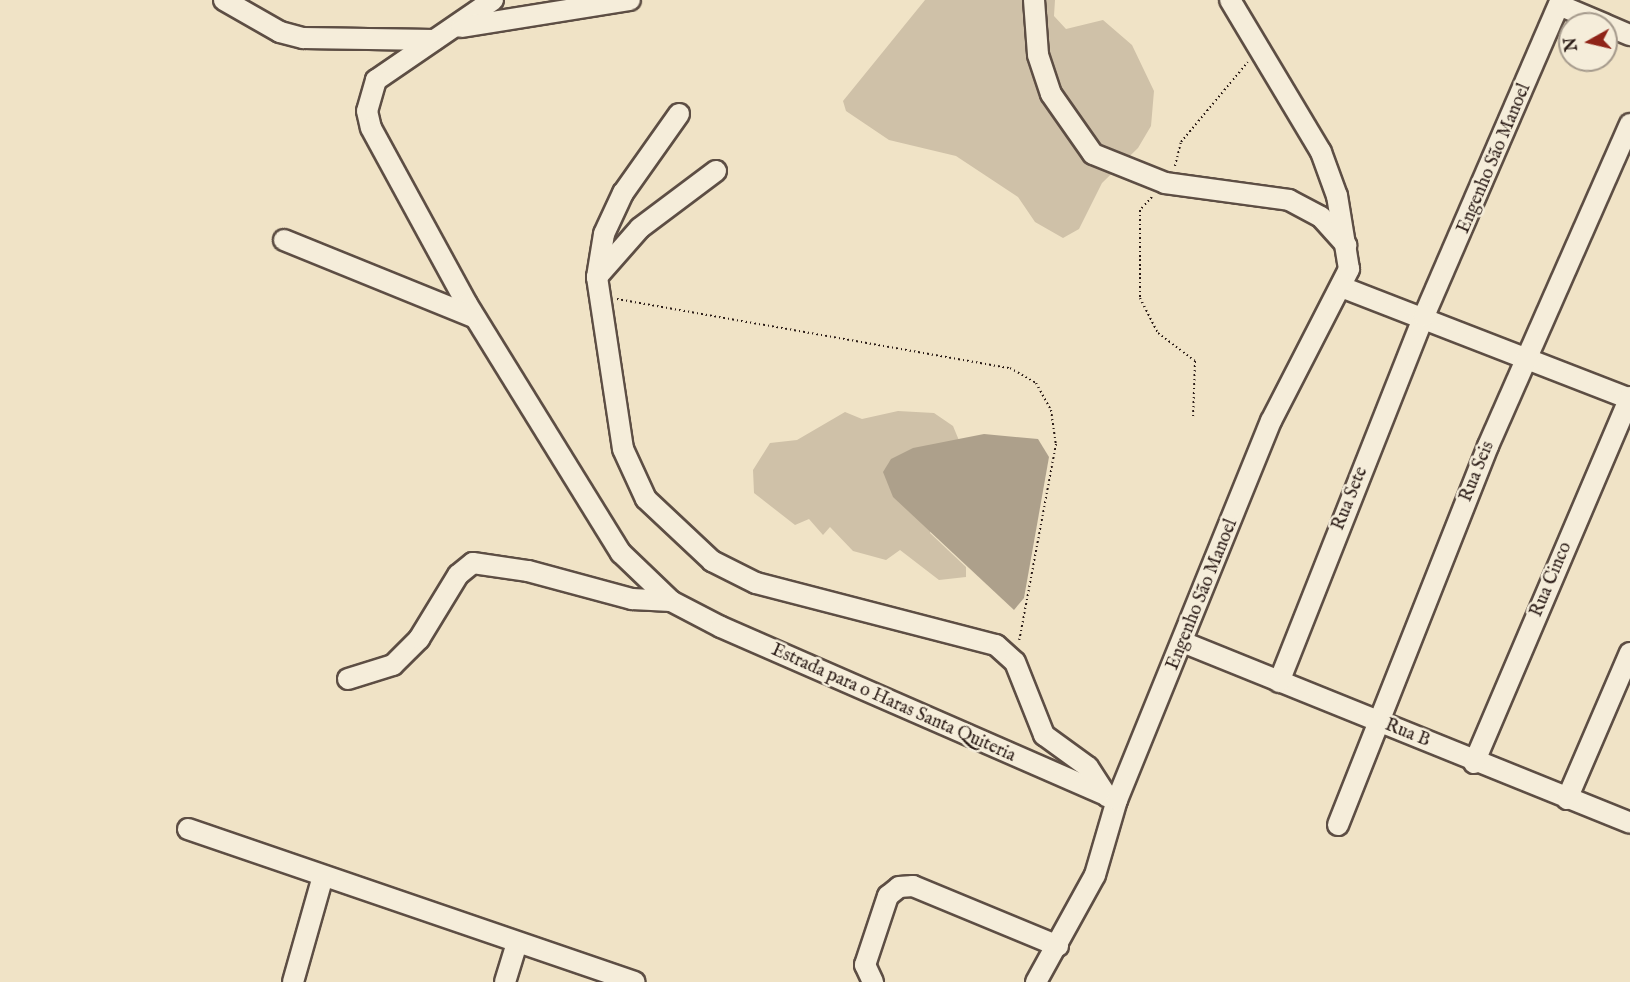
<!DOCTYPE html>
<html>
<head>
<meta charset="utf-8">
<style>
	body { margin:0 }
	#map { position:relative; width:1630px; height:982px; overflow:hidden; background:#f0e3c6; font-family:"IM FELL English",serif }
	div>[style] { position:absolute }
	.green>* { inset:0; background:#cfc1a8 }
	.water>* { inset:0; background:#ada08b }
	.path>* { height:2px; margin-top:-1px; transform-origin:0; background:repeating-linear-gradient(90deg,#2c1d18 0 1.5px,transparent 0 4.5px) }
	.roads { filter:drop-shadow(2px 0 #5d4e44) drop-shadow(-2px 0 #5d4e44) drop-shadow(0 2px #5d4e44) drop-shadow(0 -2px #5d4e44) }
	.minor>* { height:20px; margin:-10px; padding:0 10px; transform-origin:10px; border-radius:10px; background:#f5edda }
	span { translate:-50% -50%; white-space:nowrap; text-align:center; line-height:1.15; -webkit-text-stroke:5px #f5edda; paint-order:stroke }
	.street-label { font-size:18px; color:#2c1d18 }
	.north { position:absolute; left:1558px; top:12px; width:60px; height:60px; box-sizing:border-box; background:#f5edda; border:2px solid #a59a8c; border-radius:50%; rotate:262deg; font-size:16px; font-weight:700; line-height:24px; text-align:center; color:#2c1d18 }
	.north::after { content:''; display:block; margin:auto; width:21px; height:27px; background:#8f2418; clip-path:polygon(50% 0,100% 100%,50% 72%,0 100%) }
</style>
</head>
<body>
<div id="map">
	<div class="green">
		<i style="clip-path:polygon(925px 0,1055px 0,1054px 16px,1066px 29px,1103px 20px,1132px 45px,1154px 91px,1151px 126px,1138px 148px,1102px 183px,1079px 229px,1063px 238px,1035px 222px,1018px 197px,956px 156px,889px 140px,846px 111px,843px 101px)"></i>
		<i style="clip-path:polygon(898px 411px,934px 413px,953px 426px,963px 450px,930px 533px,966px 567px,966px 577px,939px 580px,900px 550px,886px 560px,853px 551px,830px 527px,823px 535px,809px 519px,795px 525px,754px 493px,753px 470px,770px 443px,797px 440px,845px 412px,862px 419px)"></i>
	</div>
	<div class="water">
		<i style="clip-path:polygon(984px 434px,1038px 439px,1049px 457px,1024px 598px,1014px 610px,893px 497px,883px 472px,891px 459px,913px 448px)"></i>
	</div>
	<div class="path">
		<i style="left:1175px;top:166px;width:25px;rotate:-76deg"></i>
		<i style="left:1181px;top:142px;width:104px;rotate:-50.1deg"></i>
		<i style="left:1152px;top:197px;width:18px;rotate:133deg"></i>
		<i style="left:1140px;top:210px;width:88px;rotate:90deg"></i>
		<i style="left:1140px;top:298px;width:39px;rotate:63deg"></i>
		<i style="left:1158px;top:333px;width:46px;rotate:37.1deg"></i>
		<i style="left:1195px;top:361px;width:56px;rotate:92deg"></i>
		<i style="left:617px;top:299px;width:399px;rotate:10deg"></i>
		<i style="left:1010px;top:368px;width:30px;rotate:30deg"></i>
		<i style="left:1036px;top:383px;width:31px;rotate:61deg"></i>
		<i style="left:1051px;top:410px;width:34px;rotate:82deg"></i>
		<i style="left:1056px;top:444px;width:201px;rotate:100.6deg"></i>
	</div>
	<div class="roads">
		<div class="minor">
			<i style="left:224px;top:0;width:64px;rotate:29.7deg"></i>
			<i style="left:280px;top:32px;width:24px;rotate:15deg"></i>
			<i style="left:303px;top:38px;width:131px;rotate:0.9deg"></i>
			<i style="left:493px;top:0;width:142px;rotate:145.6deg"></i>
			<i style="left:376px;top:80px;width:32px;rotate:106deg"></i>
			<i style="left:367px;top:111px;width:17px;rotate:77deg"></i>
			<i style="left:371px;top:128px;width:200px;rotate:61.4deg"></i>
			<i style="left:467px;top:304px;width:293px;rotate:58.3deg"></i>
			<i style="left:621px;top:553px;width:69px;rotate:43.8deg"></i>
			<i style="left:671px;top:601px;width:56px;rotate:27.5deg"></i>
			<i style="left:721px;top:627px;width:432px;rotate:23.6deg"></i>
			<i style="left:1034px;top:0;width:55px;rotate:85.8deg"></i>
			<i style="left:1038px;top:55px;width:41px;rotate:71.6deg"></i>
			<i style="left:1051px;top:94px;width:73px;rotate:55deg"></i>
			<i style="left:1093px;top:154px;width:78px;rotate:21.9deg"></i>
			<i style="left:1165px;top:183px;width:125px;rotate:7.8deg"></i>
			<i style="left:1289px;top:200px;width:36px;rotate:28deg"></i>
			<i style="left:1321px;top:217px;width:38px;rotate:48deg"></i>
			<i style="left:1559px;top:5px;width:49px;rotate:22.9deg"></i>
			<i style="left:1606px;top:25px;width:26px;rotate:23deg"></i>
			<i style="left:461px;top:27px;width:171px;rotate:-9.1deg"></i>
			<i style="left:679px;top:114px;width:97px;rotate:125.3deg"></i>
			<i style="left:623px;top:193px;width:45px;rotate:114.9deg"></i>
			<i style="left:604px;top:234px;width:44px;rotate:99.2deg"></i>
			<i style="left:597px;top:277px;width:174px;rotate:81.4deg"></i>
			<i style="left:623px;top:449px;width:55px;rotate:65.3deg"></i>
			<i style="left:646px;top:499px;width:91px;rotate:43.2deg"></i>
			<i style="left:712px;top:561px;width:49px;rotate:26.6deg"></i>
			<i style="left:756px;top:583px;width:248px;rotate:14.5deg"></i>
			<i style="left:996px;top:645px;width:25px;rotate:42deg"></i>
			<i style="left:1015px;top:662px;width:79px;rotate:68.3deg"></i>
			<i style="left:1044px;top:735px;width:54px;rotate:36deg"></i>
			<i style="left:1088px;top:767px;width:35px;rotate:57deg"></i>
			<i style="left:284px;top:240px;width:205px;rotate:22.1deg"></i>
			<i style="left:597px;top:277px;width:65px;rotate:-48.7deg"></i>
			<i style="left:640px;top:228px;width:95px;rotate:-36.9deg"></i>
			<i style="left:1344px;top:288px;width:307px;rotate:21.2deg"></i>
			<i style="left:1185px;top:643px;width:480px;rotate:22deg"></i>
			<i style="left:348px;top:679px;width:47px;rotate:-17.3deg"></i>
			<i style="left:393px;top:665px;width:37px;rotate:-45deg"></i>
			<i style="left:419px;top:639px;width:75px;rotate:-58.6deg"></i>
			<i style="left:458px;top:575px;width:19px;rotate:-39deg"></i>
			<i style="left:473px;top:563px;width:56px;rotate:8.3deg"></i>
			<i style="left:528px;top:571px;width:108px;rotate:15.1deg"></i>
			<i style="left:632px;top:599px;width:39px;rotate:3deg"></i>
			<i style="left:1279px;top:682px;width:394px;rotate:-68.4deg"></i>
			<i style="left:1424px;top:316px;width:344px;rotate:-66.6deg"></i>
			<i style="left:1474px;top:763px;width:398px;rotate:-66.9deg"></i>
			<i style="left:1567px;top:799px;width:159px;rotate:-66.7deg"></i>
			<i style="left:1338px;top:825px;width:408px;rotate:-68.4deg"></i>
			<i style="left:1488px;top:446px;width:352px;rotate:-66.2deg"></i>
			<i style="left:188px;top:829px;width:472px;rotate:18.9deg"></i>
			<i style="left:293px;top:982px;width:110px;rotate:-74.2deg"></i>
			<i style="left:505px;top:982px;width:41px;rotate:-72.9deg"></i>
			<i style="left:873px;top:982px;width:19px;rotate:-115deg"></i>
			<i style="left:865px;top:965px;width:73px;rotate:-71.6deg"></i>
			<i style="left:888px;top:896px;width:14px;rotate:-39deg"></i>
			<i style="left:899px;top:887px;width:14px;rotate:-4deg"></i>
			<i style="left:913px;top:886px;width:157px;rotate:22.5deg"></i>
			<i style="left:1036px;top:982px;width:122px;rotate:-61.1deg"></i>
			<i style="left:1095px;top:875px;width:78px;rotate:-73.7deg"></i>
			<i style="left:1117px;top:800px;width:409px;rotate:-67.9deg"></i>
			<i style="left:1271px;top:421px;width:171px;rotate:-62.8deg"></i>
			<i style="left:1349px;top:269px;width:74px;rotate:-99.3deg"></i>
			<i style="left:1337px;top:196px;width:47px;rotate:-110deg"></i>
			<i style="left:1321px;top:152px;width:177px;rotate:-120.9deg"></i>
		</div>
	</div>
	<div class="street-label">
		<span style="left:1495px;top:159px;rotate:-67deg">Engenho São Manoel</span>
		<span style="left:1478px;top:472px;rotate:-68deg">Rua Seis</span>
		<span style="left:1351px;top:499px;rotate:-68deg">Rua Sete</span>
		<span style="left:1552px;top:580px;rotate:-67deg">Rua Cinco</span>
		<span style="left:1203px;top:595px;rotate:-68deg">Engenho São Manoel</span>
		<span style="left:893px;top:704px;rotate:24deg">Estrada para o Haras Santa Quiteria</span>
		<span style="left:1407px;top:734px;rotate:22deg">Rua B</span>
	</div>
	<div class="north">N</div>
</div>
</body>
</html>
